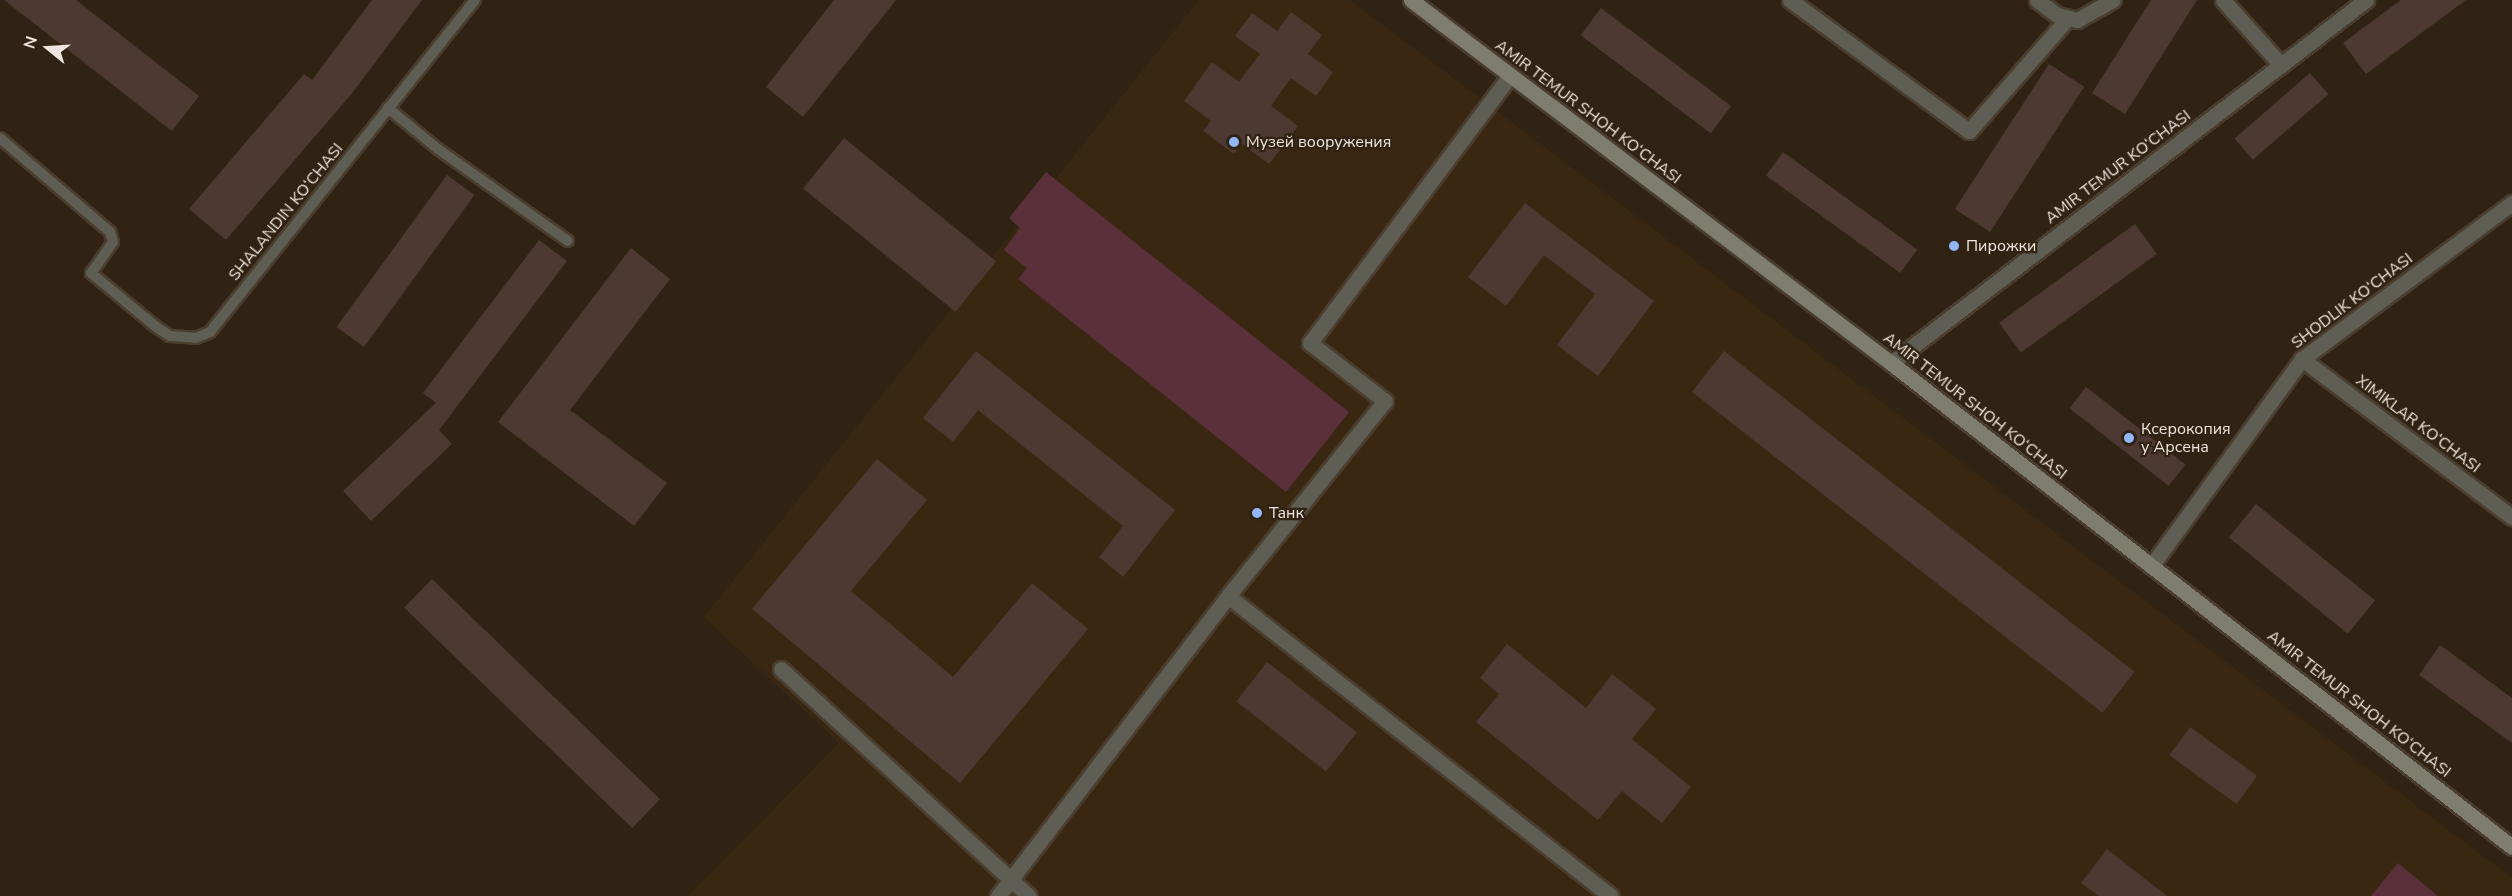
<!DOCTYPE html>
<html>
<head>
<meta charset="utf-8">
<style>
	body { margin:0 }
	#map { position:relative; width:2512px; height:896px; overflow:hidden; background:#302313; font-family:"Nunito Sans",sans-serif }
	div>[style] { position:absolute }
	.built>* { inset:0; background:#392712 }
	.green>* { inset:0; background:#5a313b }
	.building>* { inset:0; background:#4e3932; transform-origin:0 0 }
	.roads { filter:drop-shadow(2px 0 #4b3e2f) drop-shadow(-2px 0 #4b3e2f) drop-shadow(0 2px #4b3e2f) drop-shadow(0 -2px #4b3e2f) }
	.service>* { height:10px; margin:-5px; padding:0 5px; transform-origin:5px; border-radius:5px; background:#5e5e54 }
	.minor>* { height:15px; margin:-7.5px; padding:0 7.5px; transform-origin:7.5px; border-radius:7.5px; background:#5e5e54 }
	.secondary>* { height:15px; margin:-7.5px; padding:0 7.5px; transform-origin:7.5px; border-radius:7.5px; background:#7e7d6e }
	.dots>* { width:16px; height:16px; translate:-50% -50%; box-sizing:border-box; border:3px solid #302313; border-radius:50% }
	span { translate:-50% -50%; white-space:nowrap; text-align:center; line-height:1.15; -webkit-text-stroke:4.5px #302313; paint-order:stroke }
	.street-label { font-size:16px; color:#eee5dc }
	.poi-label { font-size:16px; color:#eee5dc }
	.left { translate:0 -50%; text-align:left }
	.north { position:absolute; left:18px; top:18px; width:60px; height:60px; -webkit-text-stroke:4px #302313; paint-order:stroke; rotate:288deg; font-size:16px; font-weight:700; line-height:24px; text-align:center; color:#eee5dc }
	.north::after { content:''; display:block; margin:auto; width:21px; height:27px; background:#eee5dc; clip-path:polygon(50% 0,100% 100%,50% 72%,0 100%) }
</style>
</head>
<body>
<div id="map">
	<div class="built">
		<i style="clip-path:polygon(1199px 0,1350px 0,2512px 878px,2512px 896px,688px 896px,839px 743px,704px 617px)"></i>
	</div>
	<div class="green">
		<i style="clip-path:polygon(1046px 172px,1349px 412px,1286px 492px,1018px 279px,1027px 268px,1004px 250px,1020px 228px,1009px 218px)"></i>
		<i style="clip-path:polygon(2398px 863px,2438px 896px,2371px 896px)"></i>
	</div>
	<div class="building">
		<i style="clip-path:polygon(4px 0,76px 0,199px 96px,172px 131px)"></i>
		<i style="clip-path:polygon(372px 0,422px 0,353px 92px,226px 240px,189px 209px,304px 74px,312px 80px)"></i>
		<i style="clip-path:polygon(834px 0,896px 0,803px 117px,766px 87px)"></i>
		<i style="clip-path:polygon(2151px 0,2197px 0,2125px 114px,2092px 93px)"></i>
		<i style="clip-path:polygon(2401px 0,2466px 0,2366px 74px,2343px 43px)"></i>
		<i style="left:1601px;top:8px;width:163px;height:34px;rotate:37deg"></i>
		<i style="clip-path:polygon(1291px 12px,1322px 35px,1308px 54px,1333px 72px,1316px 96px,1291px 78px,1271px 106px,1298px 126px,1269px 164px,1242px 144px,1234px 154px,1203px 131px,1211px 121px,1184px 101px,1212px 62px,1239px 82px,1260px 54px,1235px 36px,1252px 13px,1277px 31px)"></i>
		<i style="left:2049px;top:64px;width:42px;height:173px;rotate:33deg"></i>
		<i style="left:2310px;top:73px;width:28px;height:100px;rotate:49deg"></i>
		<i style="left:844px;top:138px;width:196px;height:65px;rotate:39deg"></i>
		<i style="left:1783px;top:152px;width:166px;height:29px;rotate:36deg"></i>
		<i style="left:447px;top:175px;width:34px;height:188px;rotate:36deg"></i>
		<i style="clip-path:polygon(1525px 203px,1654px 301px,1598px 376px,1557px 345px,1595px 294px,1544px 255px,1506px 306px,1468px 277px)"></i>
		<i style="left:2135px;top:224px;width:37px;height:168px;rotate:54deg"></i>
		<i style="clip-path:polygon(539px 240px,567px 261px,439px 430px,452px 444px,371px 521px,343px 491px,436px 403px,423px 393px)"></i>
		<i style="clip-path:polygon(631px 248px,670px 279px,570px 410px,667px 483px,634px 526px,498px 422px)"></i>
		<i style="clip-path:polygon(976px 351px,1175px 510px,1123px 577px,1099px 557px,1123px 526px,978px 410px,953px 442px,923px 418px)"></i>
		<i style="left:1724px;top:351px;width:521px;height:52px;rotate:38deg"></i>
		<i style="left:2086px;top:387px;width:126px;height:27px;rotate:38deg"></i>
		<i style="clip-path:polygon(877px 459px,927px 500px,851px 591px,953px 677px,1032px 583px,1088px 629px,960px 783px,752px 609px)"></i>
		<i style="left:2256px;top:504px;width:153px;height:43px;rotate:39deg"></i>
		<i style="left:432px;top:579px;width:317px;height:40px;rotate:44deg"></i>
		<i style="clip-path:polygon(1507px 644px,1586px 708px,1612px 674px,1656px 709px,1632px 739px,1691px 787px,1662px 823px,1622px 791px,1598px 820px,1476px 722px,1499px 694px,1480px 678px)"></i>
		<i style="clip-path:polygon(2440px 645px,2512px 698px,2512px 743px,2419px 675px)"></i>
		<i style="left:1267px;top:662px;width:114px;height:50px;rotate:38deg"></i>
		<i style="left:2190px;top:727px;width:83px;height:35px;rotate:36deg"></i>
		<i style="clip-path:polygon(2107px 849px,2167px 896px,2099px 896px,2081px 883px)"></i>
	</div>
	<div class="roads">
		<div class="service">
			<i style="left:388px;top:108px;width:65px;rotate:39.4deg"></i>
			<i style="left:438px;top:149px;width:159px;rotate:35.3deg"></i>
			<i style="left:0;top:138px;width:145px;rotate:40.5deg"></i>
			<i style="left:110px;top:232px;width:10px;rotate:73deg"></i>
			<i style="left:113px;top:242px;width:38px;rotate:125deg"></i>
			<i style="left:91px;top:273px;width:83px;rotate:39.6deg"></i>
			<i style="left:155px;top:326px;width:18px;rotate:34deg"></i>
			<i style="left:170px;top:336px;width:26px;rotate:4deg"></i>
			<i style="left:196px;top:338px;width:15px;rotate:-23deg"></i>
			<i style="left:210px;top:332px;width:425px;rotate:-51.4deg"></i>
		</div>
		<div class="minor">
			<i style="left:1790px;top:0;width:222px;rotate:36.2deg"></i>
			<i style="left:1969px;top:131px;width:149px;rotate:-48.8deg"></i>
			<i style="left:2037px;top:0;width:25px;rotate:37deg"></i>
			<i style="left:2057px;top:15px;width:21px;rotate:14deg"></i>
			<i style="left:2077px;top:20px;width:41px;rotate:-29.1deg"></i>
			<i style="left:2223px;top:0;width:87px;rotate:48.3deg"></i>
			<i style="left:2302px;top:359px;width:263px;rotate:37deg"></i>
			<i style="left:1891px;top:363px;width:598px;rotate:-37.39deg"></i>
			<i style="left:2151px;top:566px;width:256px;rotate:-53.9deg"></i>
			<i style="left:2302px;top:359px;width:262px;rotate:-36.6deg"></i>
			<i style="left:1228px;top:596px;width:486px;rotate:38.1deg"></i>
			<i style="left:781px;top:669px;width:336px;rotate:42.5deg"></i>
			<i style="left:998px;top:896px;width:378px;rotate:-52.5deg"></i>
			<i style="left:1228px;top:596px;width:250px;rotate:-51.2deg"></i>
			<i style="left:1385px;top:401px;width:95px;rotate:-142.3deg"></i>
			<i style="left:1310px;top:343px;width:334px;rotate:-53.2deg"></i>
		</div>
		<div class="secondary">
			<i style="left:1411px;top:0;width:602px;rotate:37.1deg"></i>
			<i style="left:1891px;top:363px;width:787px;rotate:37.93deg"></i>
		</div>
	</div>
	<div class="dots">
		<i style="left:1234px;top:142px;background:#92b7fd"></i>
		<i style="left:1954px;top:246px;background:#92b7fd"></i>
		<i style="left:2129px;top:438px;background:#92b7fd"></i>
		<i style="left:1257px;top:513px;background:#92b7fd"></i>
	</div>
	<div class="street-label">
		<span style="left:1588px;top:112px;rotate:37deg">AMIR TEMUR SHOH KO‘CHASI</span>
		<span style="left:2118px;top:167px;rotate:-37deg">AMIR TEMUR KO‘CHASI</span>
		<span style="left:286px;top:212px;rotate:-51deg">SHALANDIN KO‘CHASI</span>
		<span style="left:2352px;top:301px;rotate:-37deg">SHODLIK KO‘CHASI</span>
		<span style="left:1975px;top:406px;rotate:38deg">AMIR TEMUR SHOH KO‘CHASI</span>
		<span style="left:2418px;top:424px;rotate:37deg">XIMIKLAR KO‘CHASI</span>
		<span style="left:2359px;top:704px;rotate:38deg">AMIR TEMUR SHOH KO‘CHASI</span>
	</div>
	<div class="poi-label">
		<span class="left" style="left:1246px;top:142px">Музей вооружения</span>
		<span class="left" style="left:1966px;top:246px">Пирожки</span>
		<span class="left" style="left:2141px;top:438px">Ксерокопия<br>у Арсена</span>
		<span class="left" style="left:1269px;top:513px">Танк</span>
	</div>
	<div class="north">N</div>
</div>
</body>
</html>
